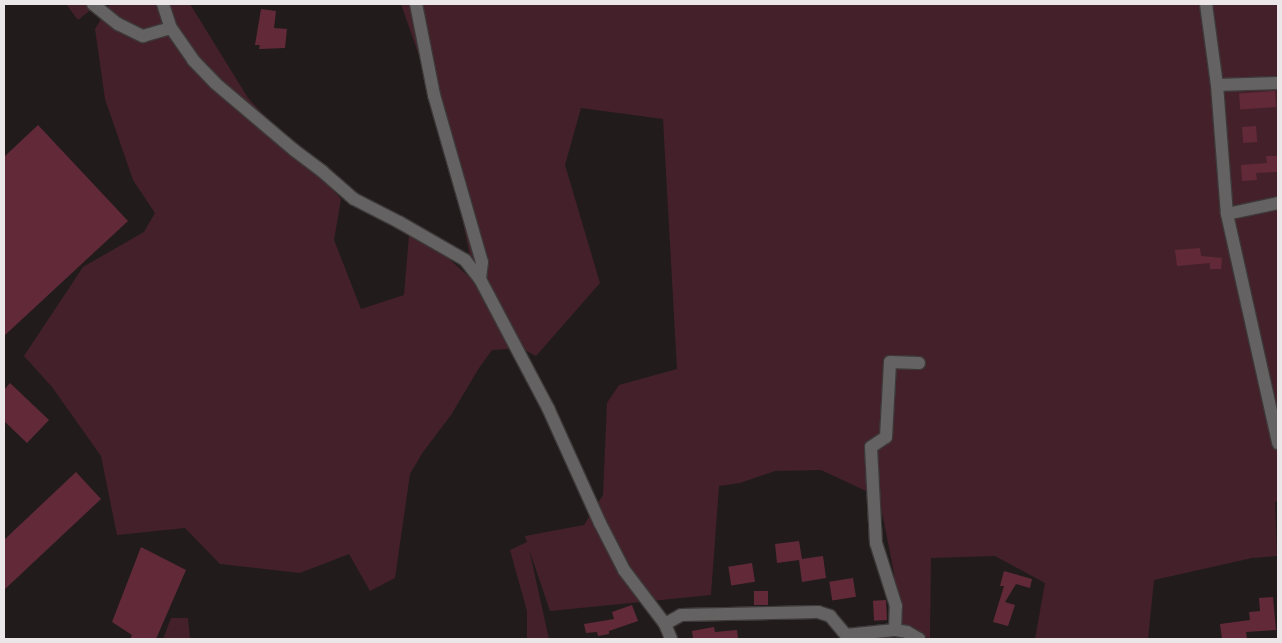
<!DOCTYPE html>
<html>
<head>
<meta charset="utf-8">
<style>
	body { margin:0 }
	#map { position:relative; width:1282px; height:643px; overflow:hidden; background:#211b1c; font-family:Cabin,sans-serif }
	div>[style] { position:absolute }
	.green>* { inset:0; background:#44212a }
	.building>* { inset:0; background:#622a39; transform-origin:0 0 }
	.roads { filter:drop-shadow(1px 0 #3d3839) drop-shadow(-1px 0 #3d3839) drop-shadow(0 1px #3d3839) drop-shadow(0 -1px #3d3839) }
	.street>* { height:12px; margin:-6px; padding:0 6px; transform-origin:6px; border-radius:6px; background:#656263 }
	span { translate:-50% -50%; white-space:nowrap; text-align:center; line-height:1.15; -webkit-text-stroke:4px #090707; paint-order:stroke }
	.frame { position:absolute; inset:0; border:5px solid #ebe7e8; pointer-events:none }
</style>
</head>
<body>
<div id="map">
	<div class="green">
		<i style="clip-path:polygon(66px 4px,98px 4px,78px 20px)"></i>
		<i style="clip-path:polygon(110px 4px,190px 4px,248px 98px,341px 199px,334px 240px,361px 309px,404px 295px,409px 236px,448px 258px,476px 283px,440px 116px,401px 4px,1278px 4px,1278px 501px,1275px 502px,1277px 556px,1252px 558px,1154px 580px,1148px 639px,1035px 639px,1045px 583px,995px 556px,931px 558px,930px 639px,899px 624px,894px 573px,879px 497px,821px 470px,775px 471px,740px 483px,719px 486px,711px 595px,550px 611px,529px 549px,549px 639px,527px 639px,527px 611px,510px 550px,527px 542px,525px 536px,584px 525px,603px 495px,607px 403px,619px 385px,677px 369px,663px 119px,581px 108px,565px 165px,600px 283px,536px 356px,521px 348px,492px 350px,479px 368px,451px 415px,423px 452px,410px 474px,395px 578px,370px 591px,349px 554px,300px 573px,220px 564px,185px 528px,117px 535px,101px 456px,52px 387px,24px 356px,83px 267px,144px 232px,155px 213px,133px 180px,105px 99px,95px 29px)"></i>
		<i style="clip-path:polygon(171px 618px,188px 618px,190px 639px,163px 639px)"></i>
	</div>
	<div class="building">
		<i style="clip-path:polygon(261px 9px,276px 11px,274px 28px,287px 29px,285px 48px,259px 49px,260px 45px,255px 45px)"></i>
		<i style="left:1275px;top:91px;width:16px;height:36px;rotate:86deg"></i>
		<i style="clip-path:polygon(38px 125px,128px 221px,4px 336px,4px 157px)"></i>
		<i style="left:1256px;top:126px;width:16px;height:14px;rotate:86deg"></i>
		<i style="clip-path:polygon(1266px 156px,1278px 156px,1278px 172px,1256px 173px,1257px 180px,1242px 181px,1241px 165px,1267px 163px)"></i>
		<i style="clip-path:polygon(1200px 248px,1201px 256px,1222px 258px,1221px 269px,1210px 269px,1210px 263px,1177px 266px,1175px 250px)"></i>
		<i style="clip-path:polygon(10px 383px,49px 420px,27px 443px,4px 421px,4px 390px)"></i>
		<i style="clip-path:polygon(76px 472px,101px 499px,4px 590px,4px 540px)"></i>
		<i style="clip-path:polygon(799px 541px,802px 559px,823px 556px,826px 578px,802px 582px,799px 560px,777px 563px,775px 544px)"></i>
		<i style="clip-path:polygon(141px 547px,186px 570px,156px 639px,130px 639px,132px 635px,112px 622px)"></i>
		<i style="left:752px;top:563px;width:19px;height:24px;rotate:81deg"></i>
		<i style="clip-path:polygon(1004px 571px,1032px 579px,1030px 588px,1016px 584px,1005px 602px,1015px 605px,1008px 626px,993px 622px,1004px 586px,1000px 586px)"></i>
		<i style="left:853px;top:578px;width:19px;height:24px;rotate:81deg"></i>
		<i style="left:768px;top:591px;width:14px;height:14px;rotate:90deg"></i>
		<i style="clip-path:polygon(1273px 597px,1276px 630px,1246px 632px,1247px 639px,1222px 639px,1220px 624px,1250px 620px,1249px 612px,1260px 611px,1259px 598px)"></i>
		<i style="left:886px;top:600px;width:20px;height:13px;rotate:87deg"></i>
		<i style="clip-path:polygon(632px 605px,638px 621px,609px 631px,609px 634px,598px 636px,597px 632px,586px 633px,584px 624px,614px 619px,612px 612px)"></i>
		<i style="clip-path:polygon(714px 627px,715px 632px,737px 630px,738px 639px,693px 639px,692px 631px)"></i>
	</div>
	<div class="roads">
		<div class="street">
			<i style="left:93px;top:4px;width:32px;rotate:39deg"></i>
			<i style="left:118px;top:24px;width:28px;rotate:26deg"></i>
			<i style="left:143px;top:36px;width:29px;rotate:-16deg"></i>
			<i style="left:163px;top:4px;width:25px;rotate:72deg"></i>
			<i style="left:171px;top:28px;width:39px;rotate:55deg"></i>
			<i style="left:193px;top:60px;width:32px;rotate:46deg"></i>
			<i style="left:215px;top:83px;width:104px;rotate:40.3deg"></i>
			<i style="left:294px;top:150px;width:36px;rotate:37deg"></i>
			<i style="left:323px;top:172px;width:41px;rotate:41.1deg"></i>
			<i style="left:354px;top:199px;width:51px;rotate:27.1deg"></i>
			<i style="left:399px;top:222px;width:76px;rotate:29.9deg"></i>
			<i style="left:465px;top:260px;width:24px;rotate:52deg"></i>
			<i style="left:480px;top:279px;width:146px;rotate:62.2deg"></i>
			<i style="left:548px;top:408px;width:126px;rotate:65.7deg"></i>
			<i style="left:600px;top:523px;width:53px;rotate:62.9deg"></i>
			<i style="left:624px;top:570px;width:68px;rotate:52.8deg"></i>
			<i style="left:665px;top:624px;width:16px;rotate:68deg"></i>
			<i style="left:416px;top:4px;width:93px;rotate:78.8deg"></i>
			<i style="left:434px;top:95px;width:174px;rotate:74deg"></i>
			<i style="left:482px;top:262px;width:17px;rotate:97deg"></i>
			<i style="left:1206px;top:4px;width:82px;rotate:82.3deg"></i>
			<i style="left:1217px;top:85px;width:129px;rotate:85.6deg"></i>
			<i style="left:1227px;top:214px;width:235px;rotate:77.4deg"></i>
			<i style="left:1217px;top:85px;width:61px;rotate:-1.9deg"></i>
			<i style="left:1227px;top:214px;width:52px;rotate:-12.2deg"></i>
			<i style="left:665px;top:624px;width:18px;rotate:-29deg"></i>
			<i style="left:681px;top:615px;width:137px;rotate:-1.3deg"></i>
			<i style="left:818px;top:612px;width:13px;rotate:18deg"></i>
			<i style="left:830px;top:616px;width:25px;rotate:50deg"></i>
			<i style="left:846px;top:635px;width:49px;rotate:-5.8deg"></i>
			<i style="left:895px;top:630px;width:12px;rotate:9deg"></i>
			<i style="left:907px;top:632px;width:14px;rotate:30deg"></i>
			<i style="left:895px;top:630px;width:24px;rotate:-88deg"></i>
			<i style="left:896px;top:606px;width:66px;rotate:-107.6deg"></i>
			<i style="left:876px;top:543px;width:96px;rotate:-93deg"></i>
			<i style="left:871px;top:447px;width:18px;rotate:-34deg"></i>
			<i style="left:886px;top:437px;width:75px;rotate:-86.9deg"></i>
			<i style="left:890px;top:362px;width:29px;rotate:2deg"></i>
		</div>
	</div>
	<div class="frame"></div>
</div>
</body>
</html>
